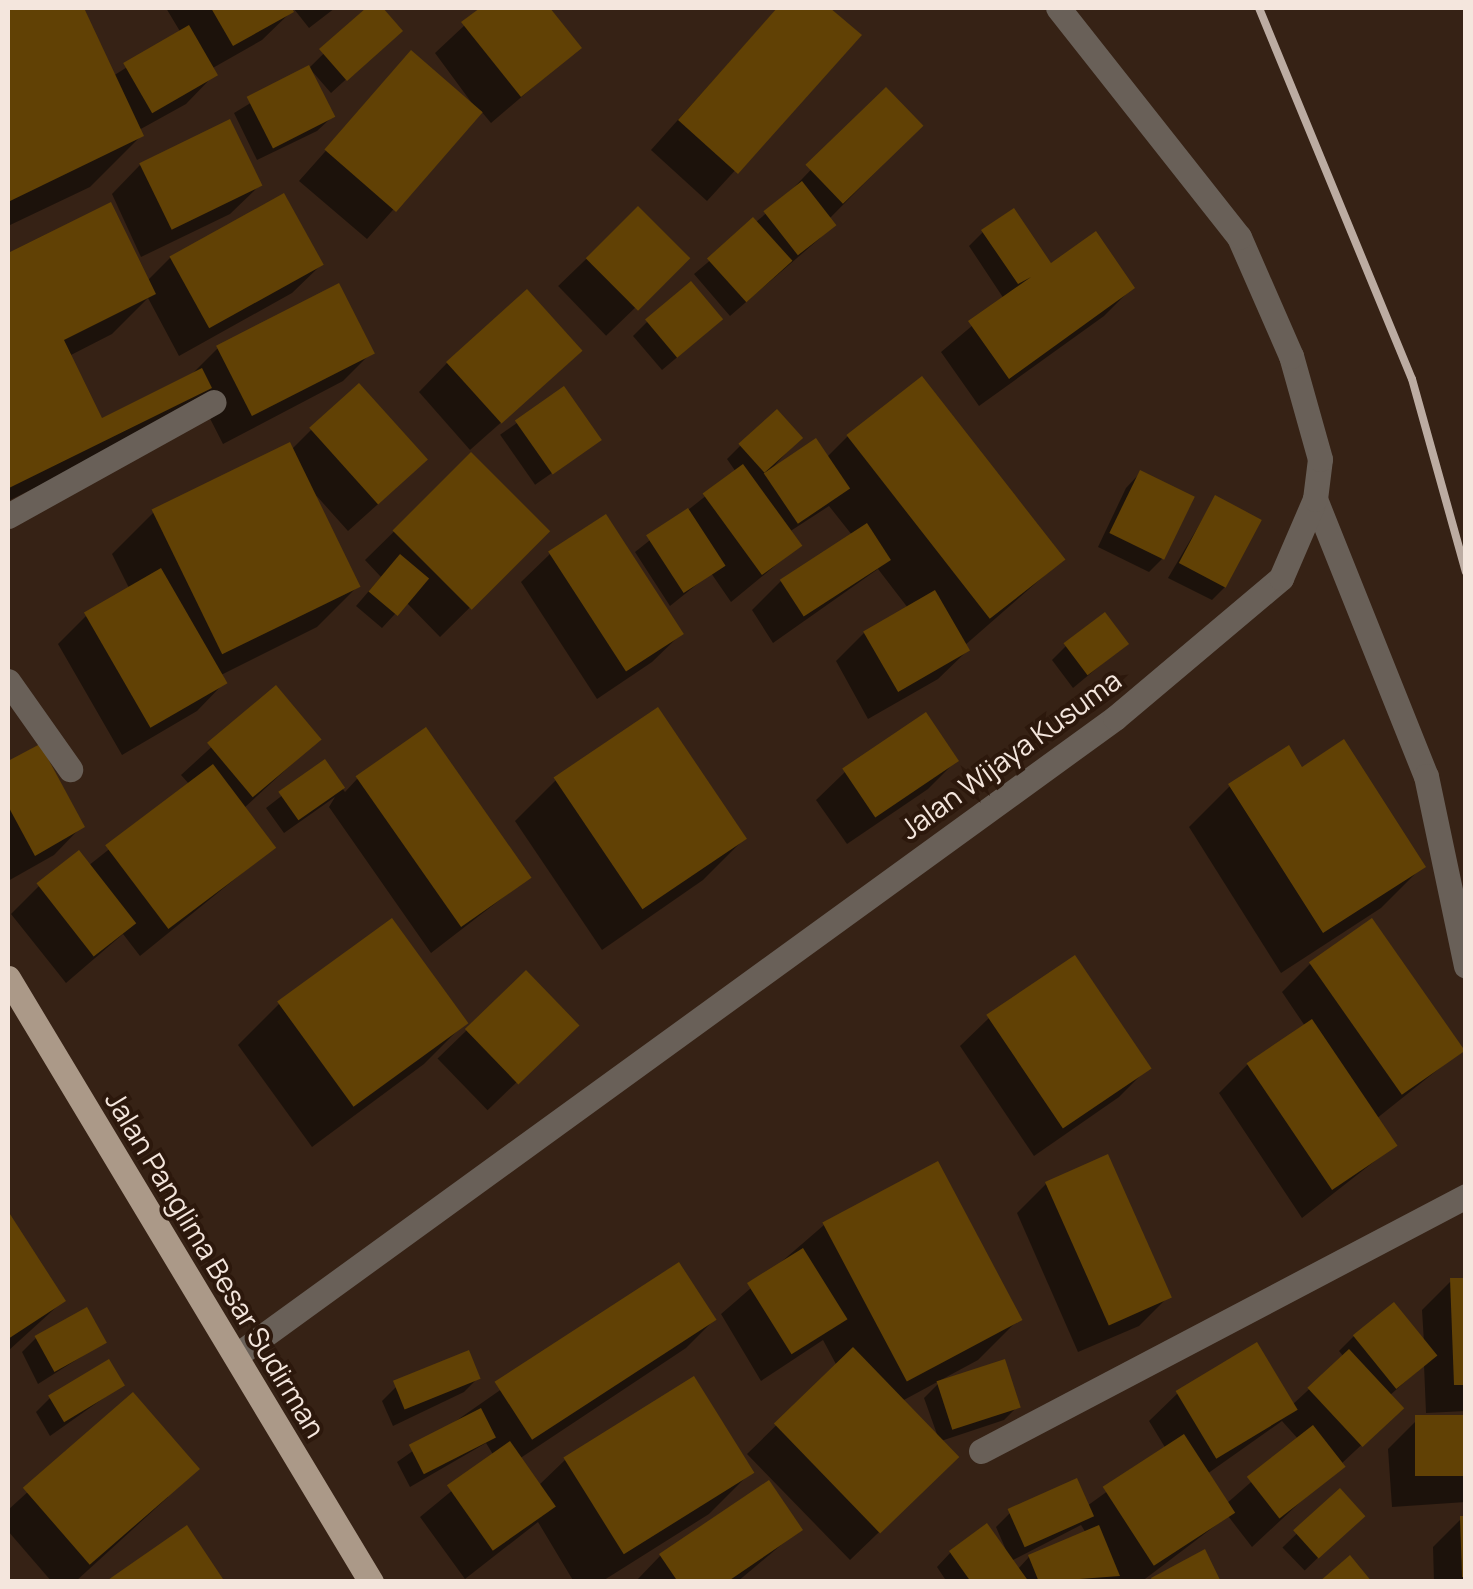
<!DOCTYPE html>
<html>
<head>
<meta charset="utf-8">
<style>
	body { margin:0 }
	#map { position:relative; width:1473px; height:1589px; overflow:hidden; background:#362215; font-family:Manrope,sans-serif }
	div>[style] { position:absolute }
	.shadow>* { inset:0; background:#0007; transform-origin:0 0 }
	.building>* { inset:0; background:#614105; transform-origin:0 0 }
	.service>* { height:25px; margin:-12.5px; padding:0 12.5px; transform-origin:12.5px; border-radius:12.5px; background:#696058 }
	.minor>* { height:25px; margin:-12.5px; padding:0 12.5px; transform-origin:12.5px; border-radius:12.5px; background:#696058 }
	.tertiary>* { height:25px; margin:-12.5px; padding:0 12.5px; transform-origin:12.5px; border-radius:12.5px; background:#696058 }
	.primary>* { height:25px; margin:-12.5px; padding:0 12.5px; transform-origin:12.5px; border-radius:12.5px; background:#ab9988 }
	.rail>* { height:8px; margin:-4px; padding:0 4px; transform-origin:4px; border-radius:4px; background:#bcaca2 }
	span { translate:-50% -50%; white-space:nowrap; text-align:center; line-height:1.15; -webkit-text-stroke:8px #2c180c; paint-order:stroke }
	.street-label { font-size:28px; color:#f4e6dd }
	.frame { position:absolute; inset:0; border:10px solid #f4e6dd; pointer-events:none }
</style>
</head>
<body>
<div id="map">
	<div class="shadow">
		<i style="clip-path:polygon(8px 8px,81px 8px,113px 76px,181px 33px,166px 8px,335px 8px,309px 28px,294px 9px,262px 40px,211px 69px,214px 75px,186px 104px,139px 130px,141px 136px,90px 187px,8px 226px)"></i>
		<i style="clip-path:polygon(370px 8px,379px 8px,399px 31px,331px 93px,311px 70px,332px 117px,317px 131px,257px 160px,234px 113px,309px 68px)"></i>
		<i style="clip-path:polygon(483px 8px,547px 8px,579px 48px,491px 123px,481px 111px,367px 239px,299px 181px,412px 54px,477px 110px,435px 53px)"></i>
		<i style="clip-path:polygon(778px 8px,826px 8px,858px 36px,707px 201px,651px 150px)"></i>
		<i style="clip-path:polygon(886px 91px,921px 126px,829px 219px,833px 225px,819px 239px,730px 316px,694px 274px,782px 200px)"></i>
		<i style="clip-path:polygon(140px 165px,259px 186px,230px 214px,141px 257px,112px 194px)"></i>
		<i style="clip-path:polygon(110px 205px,147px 281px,170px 258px,321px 265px,292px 293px,179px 356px,148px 298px,112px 334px,69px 356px,101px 421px,188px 378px,218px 348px,372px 352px,343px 381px,223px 444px,199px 397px,180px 416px,8px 501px,8px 256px)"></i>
		<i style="left:638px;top:209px;width:69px;height:111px;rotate:46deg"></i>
		<i style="clip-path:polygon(983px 232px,1048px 262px,1132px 288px,1104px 316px,979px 406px,941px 352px,1004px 299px,969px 246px)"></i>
		<i style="clip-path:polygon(647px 322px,706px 333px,662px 370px,633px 336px)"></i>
		<i style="clip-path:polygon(447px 363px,550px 379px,470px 450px,419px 392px)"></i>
		<i style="left:564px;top:390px;width:61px;height:78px;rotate:55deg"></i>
		<i style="clip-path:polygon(311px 430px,396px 488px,348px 531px,314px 493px,358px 586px,317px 627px,221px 675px,225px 682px,197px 711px,122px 755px,58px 644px,86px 616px,130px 590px,112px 554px,153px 513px,291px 450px)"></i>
		<i style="clip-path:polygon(848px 436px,1061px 561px,964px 646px,967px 651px,938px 679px,868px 719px,836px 661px,864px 633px,908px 608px,878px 569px,773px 643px,752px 610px,781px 581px,852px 535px,829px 506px,789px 532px,799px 546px,731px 602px,711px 573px,670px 606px,635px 552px,736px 472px,727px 459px,741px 445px,800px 438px,765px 476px,816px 442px,826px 458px)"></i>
		<i style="clip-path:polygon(471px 456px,546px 532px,440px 637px,406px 602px,382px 628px,356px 606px,381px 577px,365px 560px)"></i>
		<i style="clip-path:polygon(1140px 473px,1163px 558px,1149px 572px,1098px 547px,1126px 488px)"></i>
		<i style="clip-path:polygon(1215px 498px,1258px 521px,1226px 586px,1212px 600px,1168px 578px)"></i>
		<i style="clip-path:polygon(550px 554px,681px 634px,652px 662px,597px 699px,521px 582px)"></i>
		<i style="clip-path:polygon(1126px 644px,1073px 688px,1052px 660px,1066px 646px)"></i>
		<i style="clip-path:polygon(276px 688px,319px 739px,243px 809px,273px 848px,140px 956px,123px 934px,66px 983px,11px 914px,39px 886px,88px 866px,190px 785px,181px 775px)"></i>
		<i style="clip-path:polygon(39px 747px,82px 826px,54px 855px,8px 881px,8px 764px)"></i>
		<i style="clip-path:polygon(956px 761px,928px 789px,847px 844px,816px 800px,845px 772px)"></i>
		<i style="clip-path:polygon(324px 763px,345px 792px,357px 779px,528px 878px,431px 953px,329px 807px,335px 797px,284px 833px,266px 808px)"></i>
		<i style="clip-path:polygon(556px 780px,744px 839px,703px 880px,602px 950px,515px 821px)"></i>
		<i style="clip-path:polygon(1230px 786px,1422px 867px,1381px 908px,1281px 973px,1189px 827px)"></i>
		<i style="clip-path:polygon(1310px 964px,1461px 1051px,1376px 1119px,1394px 1146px,1302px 1218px,1219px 1093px,1247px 1065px,1305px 1026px,1282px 992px)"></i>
		<i style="left:526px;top:973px;width:72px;height:123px;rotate:46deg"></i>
		<i style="clip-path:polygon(279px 1004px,465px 1023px,424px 1064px,312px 1147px,238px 1045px)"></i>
		<i style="clip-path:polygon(989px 1018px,1148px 1068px,1119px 1097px,1034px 1156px,960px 1046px)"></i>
		<i style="clip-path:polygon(1107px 1157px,1168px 1297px,1139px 1326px,1078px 1352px,1017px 1213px,1046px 1184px)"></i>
		<i style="clip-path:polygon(8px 1215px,63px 1301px,8px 1351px)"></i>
		<i style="clip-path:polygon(824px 1225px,1019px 1319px,978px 1360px,902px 1401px,938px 1437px,924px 1398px,939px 1383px,1018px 1406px,1004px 1420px,941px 1441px,928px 1485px,850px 1560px,747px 1454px,837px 1366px,823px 1340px,761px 1381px,721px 1314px)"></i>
		<i style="clip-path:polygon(678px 1266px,714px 1320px,686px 1348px,519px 1459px,538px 1486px,565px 1460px,750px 1473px,709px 1514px,601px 1582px,574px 1582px,538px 1522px,465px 1579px,420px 1517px,494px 1456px,486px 1443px,410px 1487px,397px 1462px)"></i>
		<i style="clip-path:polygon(evenodd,1466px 1280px,1466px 1411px,1426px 1413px,1424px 1365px,1389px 1396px,1400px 1409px,1252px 1547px,1228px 1516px,1141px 1582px,947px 1582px,937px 1567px,951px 1552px,1006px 1550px,996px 1527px,1010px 1513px,1087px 1506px,1166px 1449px,1149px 1421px,1178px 1393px,1292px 1405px,1344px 1357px,1339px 1351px,1353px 1337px,1394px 1305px,1424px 1343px,1422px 1310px,1451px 1281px,1466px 1280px,1282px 1421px,1299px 1440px,1226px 1504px,1207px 1474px,1282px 1421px,1466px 1280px,1081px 1525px,1086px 1533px,1029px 1557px,1017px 1570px,1011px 1561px,1081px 1525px)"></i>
		<i style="clip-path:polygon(36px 1338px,103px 1343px,38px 1384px,22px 1352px)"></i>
		<i style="clip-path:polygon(478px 1378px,464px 1392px,393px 1426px,382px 1401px,396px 1387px)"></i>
		<i style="clip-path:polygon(122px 1385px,50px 1436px,36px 1412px,50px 1398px)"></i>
		<i style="clip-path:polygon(133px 1396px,168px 1497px,75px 1582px,52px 1582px,8px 1531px,8px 1510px)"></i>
		<i style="clip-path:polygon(1466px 1417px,1466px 1502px,1392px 1507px,1388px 1449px,1416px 1421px)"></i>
		<i style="left:1340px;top:1492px;width:32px;height:80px;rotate:46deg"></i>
		<i style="clip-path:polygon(1462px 1518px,1466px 1582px,1434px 1582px,1433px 1547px)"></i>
		<i style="clip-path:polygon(799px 1530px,737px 1582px,635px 1582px,660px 1556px)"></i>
	</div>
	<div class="building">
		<i style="clip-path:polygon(8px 8px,84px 8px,144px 136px,8px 202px)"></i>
		<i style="clip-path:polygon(211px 8px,292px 8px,294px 12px,233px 46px)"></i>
		<i style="clip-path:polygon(366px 8px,383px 8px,403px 31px,347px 81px,319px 49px)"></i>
		<i style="clip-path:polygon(480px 8px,550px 8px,582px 48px,521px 97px,461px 22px)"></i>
		<i style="clip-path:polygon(777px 8px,830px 8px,862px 35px,738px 174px,678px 120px)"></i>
		<i style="left:189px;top:25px;width:58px;height:76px;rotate:60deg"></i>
		<i style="left:411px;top:50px;width:95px;height:132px;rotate:41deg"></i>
		<i style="left:309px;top:65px;width:58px;height:70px;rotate:63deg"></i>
		<i style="left:886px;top:87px;width:54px;height:112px;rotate:46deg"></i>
		<i style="left:230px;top:119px;width:74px;height:101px;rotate:64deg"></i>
		<i style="left:802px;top:181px;width:56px;height:49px;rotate:52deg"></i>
		<i style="left:284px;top:193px;width:82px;height:131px;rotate:61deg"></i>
		<i style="clip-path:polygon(111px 202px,156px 294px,64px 340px,102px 418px,202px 368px,212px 388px,9px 488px,8px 253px)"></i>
		<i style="left:638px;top:206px;width:74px;height:74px;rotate:45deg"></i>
		<i style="clip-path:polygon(1014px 208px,1051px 263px,1096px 231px,1135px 288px,1009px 379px,968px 321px,1031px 277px,1018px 284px,981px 230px)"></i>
		<i style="left:753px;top:217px;width:59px;height:62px;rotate:48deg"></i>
		<i style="left:691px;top:281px;width:50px;height:60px;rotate:50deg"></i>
		<i style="left:339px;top:283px;width:79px;height:138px;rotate:63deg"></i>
		<i style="left:527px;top:289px;width:83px;height:109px;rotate:48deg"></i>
		<i style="left:922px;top:376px;width:233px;height:96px;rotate:52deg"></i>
		<i style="left:359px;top:383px;width:103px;height:67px;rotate:48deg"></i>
		<i style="left:564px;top:386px;width:66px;height:60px;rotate:55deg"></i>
		<i style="left:777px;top:409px;width:39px;height:52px;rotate:48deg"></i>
		<i style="left:816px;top:438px;width:61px;height:63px;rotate:56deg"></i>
		<i style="left:290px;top:442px;width:161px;height:154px;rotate:64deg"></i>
		<i style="left:471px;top:452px;width:112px;height:111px;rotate:45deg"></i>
		<i style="left:743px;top:464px;width:101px;height:50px;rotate:54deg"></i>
		<i style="left:1140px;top:470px;width:61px;height:70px;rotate:26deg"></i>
		<i style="left:1215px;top:495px;width:53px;height:77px;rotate:28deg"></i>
		<i style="left:688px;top:508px;width:69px;height:50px;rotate:57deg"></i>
		<i style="left:606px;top:514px;width:143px;height:69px;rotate:57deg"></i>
		<i style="left:867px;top:523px;width:44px;height:104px;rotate:57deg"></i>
		<i style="left:400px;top:554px;width:38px;height:49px;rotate:40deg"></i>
		<i style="left:161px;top:568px;width:133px;height:89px;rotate:60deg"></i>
		<i style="left:935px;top:590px;width:70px;height:83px;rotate:60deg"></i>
		<i style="left:1105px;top:612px;width:40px;height:52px;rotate:53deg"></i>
		<i style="left:276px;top:685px;width:71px;height:90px;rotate:50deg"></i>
		<i style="left:658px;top:707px;width:159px;height:126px;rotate:56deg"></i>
		<i style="left:926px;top:712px;width:59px;height:101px;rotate:56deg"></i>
		<i style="left:426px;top:727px;width:184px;height:86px;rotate:55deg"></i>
		<i style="clip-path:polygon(1344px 739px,1426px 867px,1323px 933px,1228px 784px,1289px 745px,1302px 767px)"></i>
		<i style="clip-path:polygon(40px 744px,85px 827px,35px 856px,8px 806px,8px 761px)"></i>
		<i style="left:325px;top:759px;width:35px;height:57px;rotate:55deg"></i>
		<i style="left:213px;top:764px;width:105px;height:135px;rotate:53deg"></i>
		<i style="left:79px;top:850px;width:93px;height:54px;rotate:52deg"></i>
		<i style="left:392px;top:918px;width:130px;height:142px;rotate:54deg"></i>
		<i style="left:1372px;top:918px;width:162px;height:77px;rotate:55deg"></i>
		<i style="left:1075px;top:955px;width:137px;height:107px;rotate:56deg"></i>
		<i style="left:526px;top:970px;width:77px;height:85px;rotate:46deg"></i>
		<i style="left:1312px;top:1019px;width:153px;height:79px;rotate:56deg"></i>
		<i style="left:1108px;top:1154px;width:157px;height:69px;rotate:66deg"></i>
		<i style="left:938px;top:1161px;width:180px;height:131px;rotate:62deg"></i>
		<i style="clip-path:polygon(8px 1211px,66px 1301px,8px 1339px)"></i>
		<i style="left:803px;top:1248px;width:84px;height:66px;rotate:58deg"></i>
		<i style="left:679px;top:1262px;width:69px;height:220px;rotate:57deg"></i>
		<i style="clip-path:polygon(1450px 1278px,1466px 1278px,1466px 1385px,1454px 1385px)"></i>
		<i style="left:1394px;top:1302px;width:69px;height:53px;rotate:51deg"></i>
		<i style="left:87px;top:1307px;width:41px;height:60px;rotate:61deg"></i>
		<i style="left:1257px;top:1342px;width:79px;height:95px;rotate:59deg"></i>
		<i style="left:853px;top:1347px;width:153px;height:110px;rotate:46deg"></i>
		<i style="left:1349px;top:1349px;width:81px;height:57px;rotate:47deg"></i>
		<i style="left:469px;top:1350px;width:31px;height:82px;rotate:68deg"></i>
		<i style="left:109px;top:1359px;width:31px;height:71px;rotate:59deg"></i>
		<i style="left:1005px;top:1359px;width:51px;height:72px;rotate:72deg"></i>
		<i style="left:694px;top:1376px;width:114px;height:154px;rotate:58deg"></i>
		<i style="left:133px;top:1392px;width:102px;height:146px;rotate:49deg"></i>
		<i style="left:481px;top:1408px;width:33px;height:81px;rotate:63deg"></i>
		<i style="left:1466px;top:1415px;width:61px;height:51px;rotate:90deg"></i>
		<i style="left:1313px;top:1425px;width:53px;height:84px;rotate:52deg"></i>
		<i style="left:1184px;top:1434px;width:94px;height:97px;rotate:57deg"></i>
		<i style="left:510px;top:1441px;width:80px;height:77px;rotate:55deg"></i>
		<i style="left:1077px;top:1478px;width:42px;height:76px;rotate:66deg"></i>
		<i style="clip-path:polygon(769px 1480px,803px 1530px,727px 1582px,678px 1582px,659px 1554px)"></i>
		<i style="left:1340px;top:1488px;width:38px;height:63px;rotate:48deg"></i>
		<i style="clip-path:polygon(1460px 1516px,1466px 1516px,1466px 1577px,1462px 1577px)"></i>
		<i style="clip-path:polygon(987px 1523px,1029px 1582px,971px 1582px,949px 1551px)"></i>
		<i style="clip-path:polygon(187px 1525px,225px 1582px,105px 1582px)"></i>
		<i style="clip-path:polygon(1099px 1525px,1120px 1576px,1039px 1582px,1028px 1555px)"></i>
		<i style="clip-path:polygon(1205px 1549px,1221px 1582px,1153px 1582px,1151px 1578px)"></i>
		<i style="clip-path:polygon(1350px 1555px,1372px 1582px,1319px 1582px)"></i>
	</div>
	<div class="service">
		<i style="left:8px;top:516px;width:235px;rotate:-29deg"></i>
		<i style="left:8px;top:681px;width:108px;rotate:54.8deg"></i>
	</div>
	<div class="minor">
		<i style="left:1315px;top:499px;width:298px;rotate:68.2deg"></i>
		<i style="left:1426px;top:776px;width:194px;rotate:78.1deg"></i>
		<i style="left:981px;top:1451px;width:548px;rotate:-27.73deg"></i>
	</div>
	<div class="tertiary">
		<i style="left:237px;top:1355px;width:1085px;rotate:-35.96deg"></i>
		<i style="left:1115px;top:718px;width:217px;rotate:-40.1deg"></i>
		<i style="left:1281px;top:578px;width:86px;rotate:-66.7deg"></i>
		<i style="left:1315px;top:499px;width:40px;rotate:-82.9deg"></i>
		<i style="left:1320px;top:459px;width:107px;rotate:-105.7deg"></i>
		<i style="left:1291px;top:356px;width:130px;rotate:-113.6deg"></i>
		<i style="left:1239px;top:237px;width:292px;rotate:-128.3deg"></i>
	</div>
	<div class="primary">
		<i style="left:8px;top:978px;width:705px;rotate:58.99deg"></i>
	</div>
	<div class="rail">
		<i style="left:1259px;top:8px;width:401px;rotate:67.6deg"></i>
		<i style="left:1412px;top:379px;width:200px;rotate:74.4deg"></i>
	</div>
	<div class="street-label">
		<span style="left:1010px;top:754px;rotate:-36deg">Jalan Wijaya Kusuma</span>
		<span style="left:216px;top:1264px;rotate:59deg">Jalan Panglima Besar Sudirman</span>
	</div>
	<div class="frame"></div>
</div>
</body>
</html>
